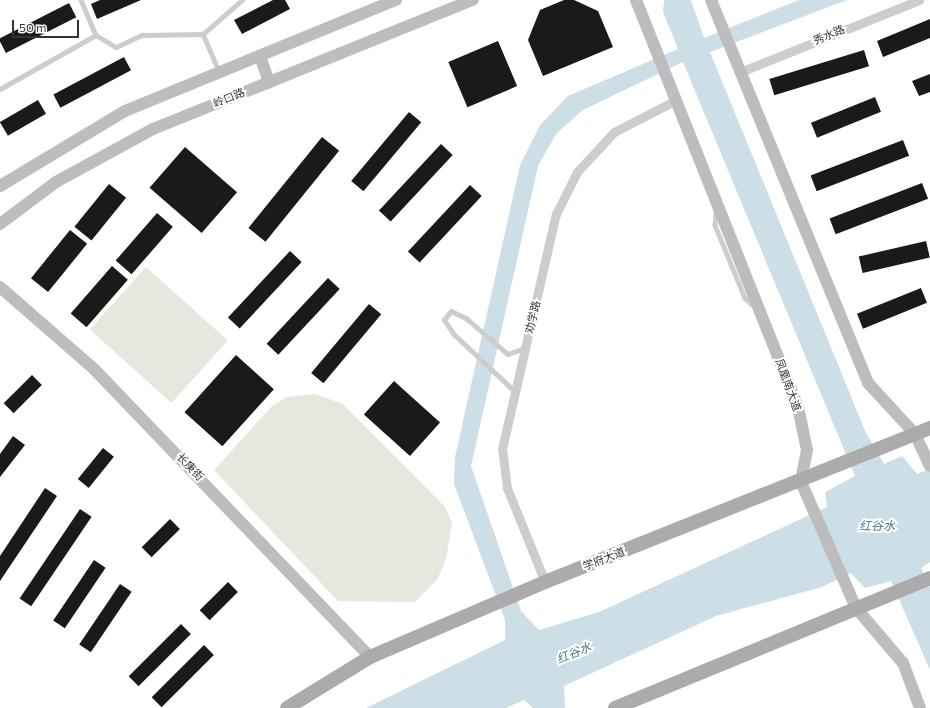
<!DOCTYPE html>
<html>
<head>
<meta charset="utf-8">
<style>
	body { margin:0 }
	#map { position:relative; width:930px; height:708px; overflow:hidden; background:#fff; font-family:Commissioner,"Noto Sans SC",sans-serif }
	div>[style] { position:absolute }
	.green>* { inset:0; background:#e4e8dd; transform-origin:0 0 }
	.water>* { inset:0; background:#cddfe6 }
	.building>* { inset:0; background:#1a1a1a; transform-origin:0 0 }
	.lane>* { height:4.5px; margin:-2.25px; padding:0 2.25px; transform-origin:2.25px; border-radius:2.25px; background:#cdcdcd }
	.street>* { height:9px; margin:-4.5px; padding:0 4.5px; transform-origin:4.5px; border-radius:4.5px; background:#cdcdcd }
	.secondary>* { height:12px; margin:-6px; padding:0 6px; transform-origin:6px; border-radius:6px; background:#bdbdbd }
	.primary>* { height:14px; margin:-7px; padding:0 7px; transform-origin:7px; border-radius:7px; background:#ababab }
	span { translate:-50% -50%; white-space:nowrap; text-align:center; line-height:1.15; -webkit-text-stroke:4px #fff; paint-order:stroke }
	.street-label { font-size:11px; color:#333 }
	.water-label { font-size:12px; color:#49788d; font-style:italic }
	.scale { position:absolute; left:12px; top:20px; width:67px; height:18px; box-sizing:border-box; border:2px solid #333; border-top:0; padding-left:5px; font-size:12px; line-height:14px; white-space:nowrap; color:#333; -webkit-text-stroke:3px #fff; paint-order:stroke }
</style>
</head>
<body>
<div id="map">
	<div class="green">
		<i style="left:146px;top:267px;width:110px;height:84px;rotate:42deg"></i>
		<i style="clip-path:polygon(315px 394px,343px 404px,445px 507px,452px 523px,446px 559px,437px 580px,415px 602px,338px 601px,214px 470px,272px 406px,287px 397px)"></i>
	</div>
	<div class="water">
		<i style="clip-path:polygon(evenodd,664px 0,691px 0,704px 38px,799px 0,847px 0,710px 52px,866px 433px,884px 464px,902px 456px,917px 474px,930px 469px,930px 562px,921px 568px,930px 588px,930px 670px,891px 581px,865px 588px,851px 573px,822px 587px,716px 616px,564px 686px,565px 708px,533px 708px,524px 700px,506px 708px,366px 708px,505px 640px,505px 620px,454px 484px,455px 457px,520px 165px,540px 125px,568px 96px,678px 49px,663px 12px,664px 0,683px 62px,855px 476px,825px 492px,827px 507px,599px 612px,539px 630px,521px 611px,471px 466px,538px 166px,556px 134px,583px 110px,683px 62px)"></i>
	</div>
	<div class="building">
		<i style="clip-path:polygon(100px 0,141px 0,97px 19px,91px 4px)"></i>
		<i style="clip-path:polygon(273px 0,285px 0,290px 9px,242px 34px,234px 20px)"></i>
		<i style="clip-path:polygon(564px 0,574px 0,598px 11px,613px 47px,543px 76px,528px 40px,540px 10px)"></i>
		<i style="left:69px;top:3px;width:16px;height:79px;rotate:63deg"></i>
		<i style="clip-path:polygon(930px 19px,930px 38px,883px 57px,877px 41px)"></i>
		<i style="left:498px;top:41px;width:49px;height:54px;rotate:67deg"></i>
		<i style="left:864px;top:50px;width:17px;height:99px;rotate:73deg"></i>
		<i style="left:124px;top:57px;width:15px;height:80px;rotate:62deg"></i>
		<i style="clip-path:polygon(930px 74px,930px 92px,919px 96px,912px 81px)"></i>
		<i style="left:875px;top:97px;width:16px;height:69px;rotate:68deg"></i>
		<i style="left:38px;top:100px;width:16px;height:44px;rotate:60deg"></i>
		<i style="left:409px;top:112px;width:16px;height:90px;rotate:40deg"></i>
		<i style="left:322px;top:137px;width:22px;height:117px;rotate:39deg"></i>
		<i style="left:903px;top:140px;width:17px;height:99px;rotate:69deg"></i>
		<i style="left:441px;top:144px;width:16px;height:91px;rotate:43deg"></i>
		<i style="left:185px;top:147px;width:69px;height:54px;rotate:41deg"></i>
		<i style="left:922px;top:183px;width:17px;height:99px;rotate:69deg"></i>
		<i style="left:109px;top:184px;width:22px;height:55px;rotate:39deg"></i>
		<i style="left:470px;top:185px;width:16px;height:91px;rotate:43deg"></i>
		<i style="left:157px;top:213px;width:21px;height:63px;rotate:41deg"></i>
		<i style="left:70px;top:230px;width:22px;height:62px;rotate:39deg"></i>
		<i style="left:926px;top:241px;width:17px;height:69px;rotate:77deg"></i>
		<i style="left:290px;top:251px;width:16px;height:91px;rotate:43deg"></i>
		<i style="left:112px;top:266px;width:21px;height:63px;rotate:41deg"></i>
		<i style="left:328px;top:278px;width:16px;height:90px;rotate:43deg"></i>
		<i style="left:921px;top:288px;width:16px;height:69px;rotate:68deg"></i>
		<i style="left:369px;top:304px;width:16px;height:90px;rotate:40deg"></i>
		<i style="left:236px;top:355px;width:51px;height:77px;rotate:42deg"></i>
		<i style="left:32px;top:375px;width:14px;height:40px;rotate:45deg"></i>
		<i style="left:394px;top:381px;width:62px;height:45px;rotate:42deg"></i>
		<i style="clip-path:polygon(13px 436px,25px 445px,0 477px,0 454px)"></i>
		<i style="left:103px;top:448px;width:14px;height:40px;rotate:39deg"></i>
		<i style="clip-path:polygon(45px 488px,57px 496px,0 581px,0 556px)"></i>
		<i style="left:80px;top:509px;width:14px;height:108px;rotate:34deg"></i>
		<i style="left:170px;top:519px;width:14px;height:40px;rotate:45deg"></i>
		<i style="left:94px;top:560px;width:14px;height:73px;rotate:34deg"></i>
		<i style="left:228px;top:582px;width:14px;height:40px;rotate:45deg"></i>
		<i style="left:120px;top:584px;width:14px;height:73px;rotate:34deg"></i>
		<i style="left:181px;top:624px;width:14px;height:74px;rotate:45deg"></i>
		<i style="left:204px;top:645px;width:14px;height:74px;rotate:45deg"></i>
	</div>
	<div class="lane">
		<i style="left:81px;top:0;width:38px;rotate:67deg"></i>
		<i style="left:96px;top:35px;width:23px;rotate:31deg"></i>
		<i style="left:116px;top:47px;width:29px;rotate:-25deg"></i>
		<i style="left:142px;top:35px;width:61px;rotate:-0.9deg"></i>
		<i style="left:203px;top:34px;width:52px;rotate:-41.1deg"></i>
		<i style="left:203px;top:34px;width:40px;rotate:66.6deg"></i>
		<i style="left:0;top:89px;width:110px;rotate:-29.4deg"></i>
		<i style="left:716px;top:212px;width:13px;rotate:94deg"></i>
		<i style="left:715px;top:225px;width:79px;rotate:67.7deg"></i>
		<i style="left:745px;top:298px;width:12px;rotate:42deg"></i>
		<i style="left:515px;top:392px;width:83px;rotate:-136.9deg"></i>
		<i style="left:454px;top:335px;width:18px;rotate:-124deg"></i>
		<i style="left:444px;top:320px;width:11px;rotate:-52deg"></i>
		<i style="left:451px;top:311px;width:17px;rotate:25deg"></i>
		<i style="left:466px;top:318px;width:55px;rotate:40.6deg"></i>
		<i style="left:508px;top:354px;width:18px;rotate:-19deg"></i>
	</div>
	<div class="street">
		<i style="left:740px;top:72px;width:193px;rotate:-21.9deg"></i>
		<i style="left:545px;top:582px;width:101px;rotate:-112deg"></i>
		<i style="left:507px;top:488px;width:39px;rotate:-97deg"></i>
		<i style="left:502px;top:449px;width:241px;rotate:-77.1deg"></i>
		<i style="left:556px;top:214px;width:47px;rotate:-63.4deg"></i>
		<i style="left:577px;top:172px;width:54px;rotate:-47.2deg"></i>
		<i style="left:614px;top:132px;width:70px;rotate:-27.3deg"></i>
	</div>
	<div class="secondary">
		<i style="left:636px;top:0;width:438px;rotate:68.3deg"></i>
		<i style="left:798px;top:407px;width:44px;rotate:78.2deg"></i>
		<i style="left:807px;top:450px;width:33px;rotate:101deg"></i>
		<i style="left:801px;top:482px;width:137px;rotate:66.4deg"></i>
		<i style="left:856px;top:608px;width:72px;rotate:49.5deg"></i>
		<i style="left:903px;top:663px;width:48px;rotate:69.3deg"></i>
		<i style="left:711px;top:0;width:414px;rotate:67.7deg"></i>
		<i style="left:868px;top:383px;width:69px;rotate:47.3deg"></i>
		<i style="left:915px;top:434px;width:35px;rotate:65deg"></i>
		<i style="left:260px;top:56px;width:28px;rotate:71deg"></i>
		<i style="left:0;top:186px;width:146px;rotate:-31deg"></i>
		<i style="left:125px;top:111px;width:293px;rotate:-22.3deg"></i>
		<i style="left:0;top:224px;width:70px;rotate:-36.9deg"></i>
		<i style="left:56px;top:182px;width:111px;rotate:-28.7deg"></i>
		<i style="left:153px;top:129px;width:345px;rotate:-22deg"></i>
		<i style="left:0;top:287px;width:126px;rotate:41.1deg"></i>
		<i style="left:95px;top:370px;width:397px;rotate:46.2deg"></i>
	</div>
	<div class="primary">
		<i style="left:287px;top:708px;width:97px;rotate:-31.6deg"></i>
		<i style="left:370px;top:657px;width:190px;rotate:-23.2deg"></i>
		<i style="left:545px;top:582px;width:415px;rotate:-21.8deg"></i>
		<i style="left:615px;top:708px;width:341px;rotate:-22.4deg"></i>
	</div>
	<div class="street-label">
		<span style="left:829px;top:35px;rotate:-23deg">秀水路</span>
		<span style="left:229px;top:98px;rotate:-22deg">岭口路</span>
		<span style="left:533px;top:317px;rotate:-77deg">劝学路</span>
		<span style="left:788px;top:385px;rotate:70deg">凤凰南大道</span>
		<span style="left:190px;top:467px;rotate:46deg">长庚街</span>
		<span style="left:604px;top:559px;rotate:-21deg">学府大道</span>
	</div>
	<div class="water-label">
		<span style="left:877px;top:526px">红谷水</span>
		<span style="left:574px;top:653px;rotate:-22deg">红谷水</span>
	</div>
	<div class="scale">50 m</div>
</div>
</body>
</html>
